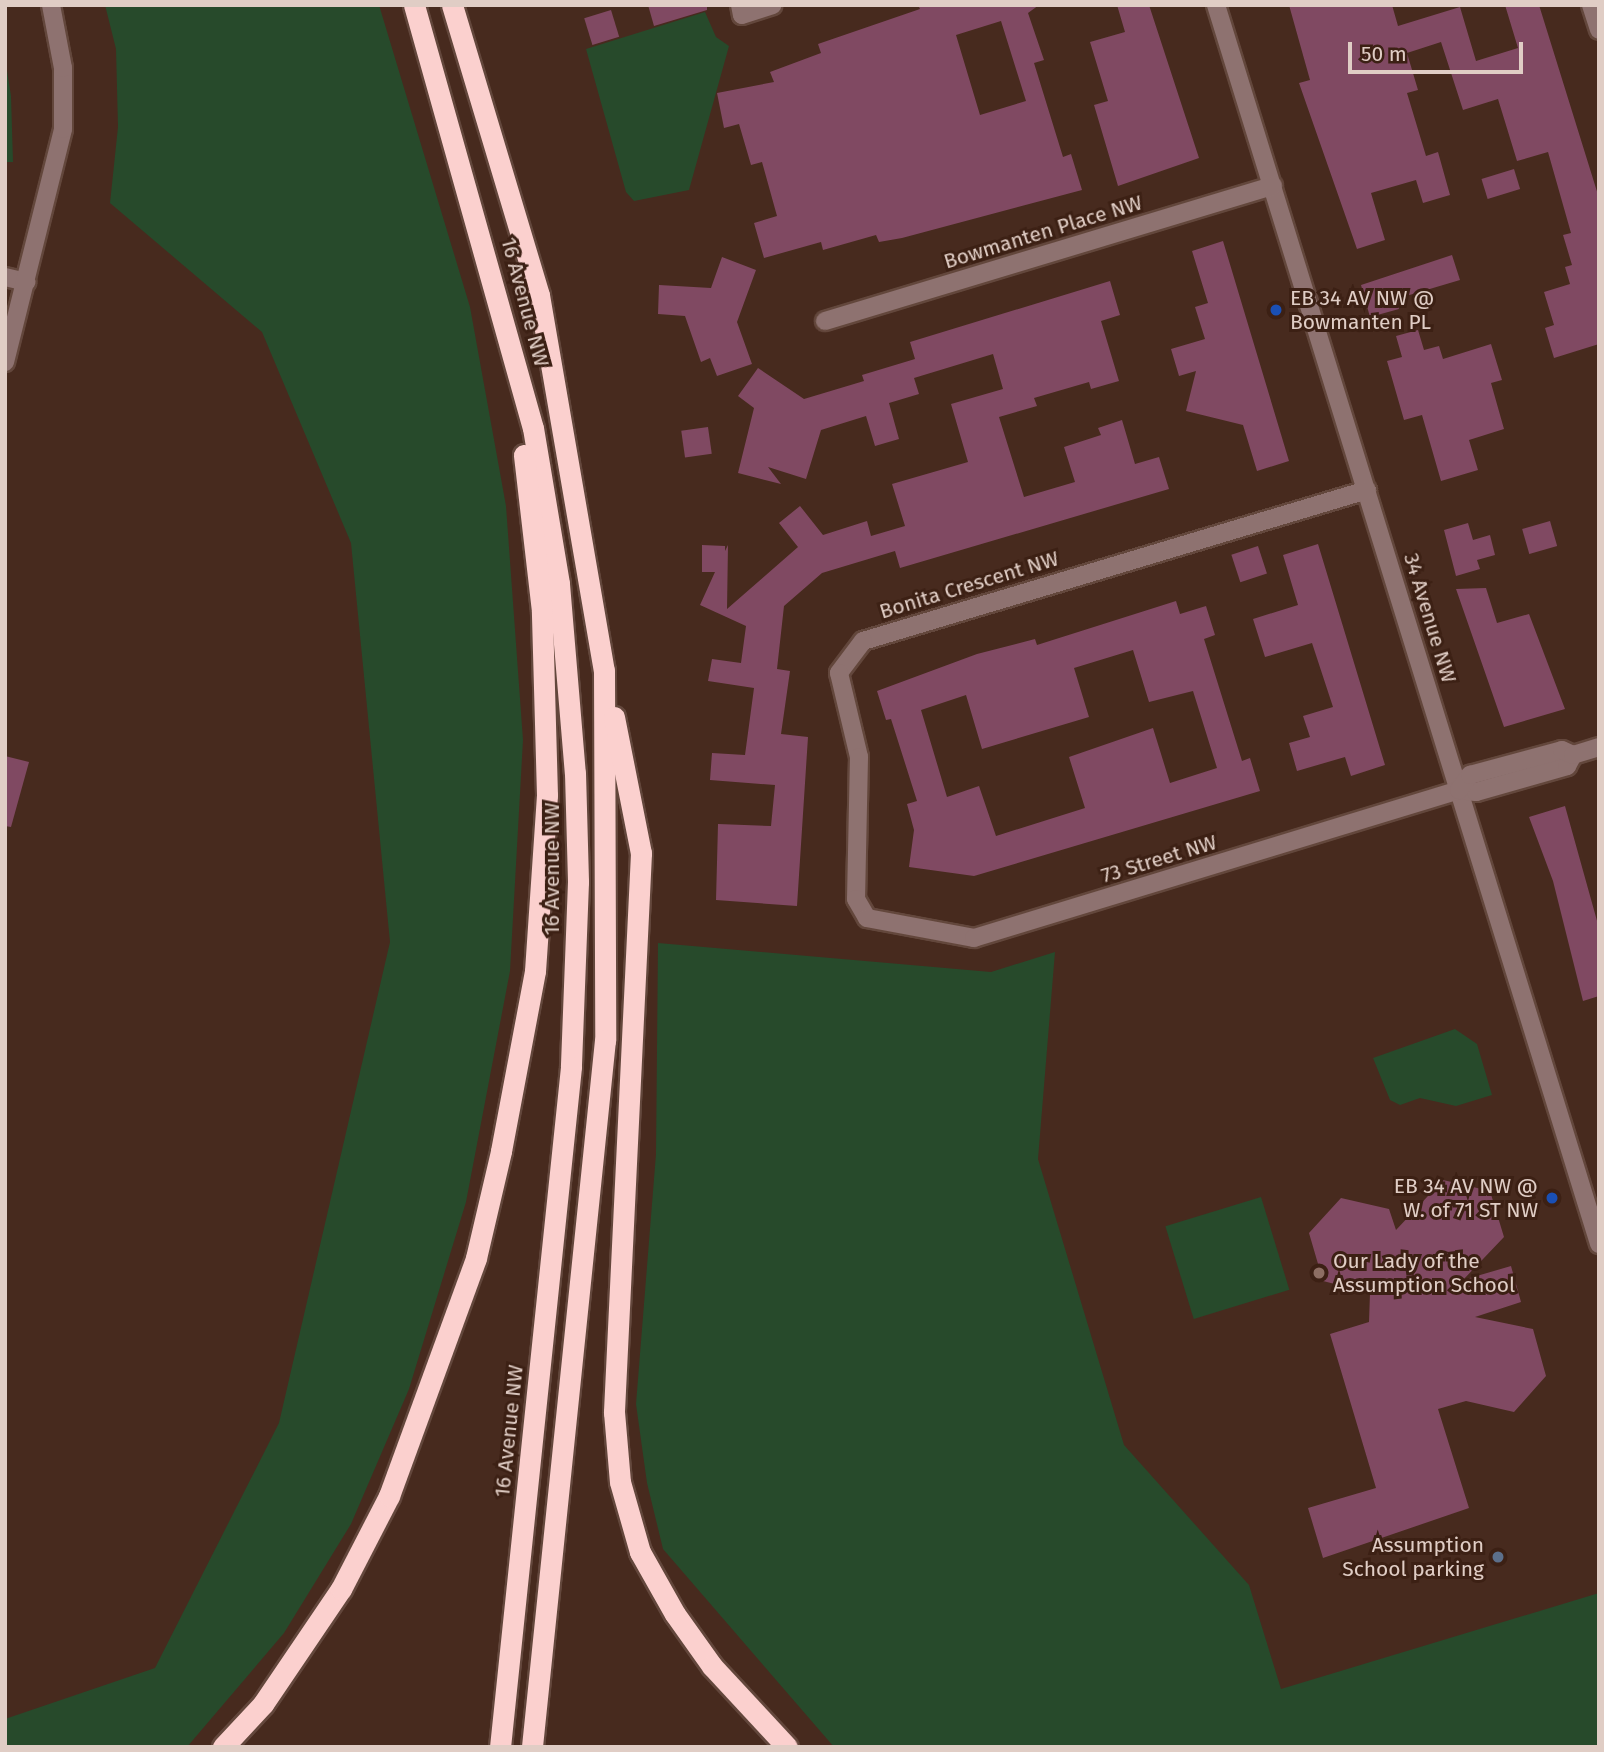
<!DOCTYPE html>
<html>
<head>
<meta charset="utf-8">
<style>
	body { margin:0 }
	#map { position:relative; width:1604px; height:1752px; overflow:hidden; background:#472a1e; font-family:"Fira Sans",sans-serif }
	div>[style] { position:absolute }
	.green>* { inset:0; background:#274a2b; transform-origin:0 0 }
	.building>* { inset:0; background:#804962; transform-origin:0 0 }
	.roads { filter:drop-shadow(2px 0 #63473c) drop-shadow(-2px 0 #63473c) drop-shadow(0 2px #63473c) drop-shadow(0 -2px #63473c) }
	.minor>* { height:18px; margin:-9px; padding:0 9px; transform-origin:9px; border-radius:9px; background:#8e7270 }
	.highway>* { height:21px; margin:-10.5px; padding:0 10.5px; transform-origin:10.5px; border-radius:10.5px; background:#fbd0ce }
	.dots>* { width:19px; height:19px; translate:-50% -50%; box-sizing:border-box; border:4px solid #3c2014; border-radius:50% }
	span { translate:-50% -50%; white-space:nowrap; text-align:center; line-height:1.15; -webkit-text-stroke:6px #3c2014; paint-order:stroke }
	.street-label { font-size:21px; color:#e0cdc5 }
	.poi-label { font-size:21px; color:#e0cdc5 }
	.left { translate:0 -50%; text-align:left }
	.right { translate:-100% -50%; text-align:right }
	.frame { position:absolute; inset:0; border:7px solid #e0cdc5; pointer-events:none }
	.scale { position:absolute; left:1348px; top:42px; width:175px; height:32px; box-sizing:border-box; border:4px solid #e0cdc5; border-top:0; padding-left:9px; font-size:21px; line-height:24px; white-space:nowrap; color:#e0cdc5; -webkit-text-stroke:5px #3c2014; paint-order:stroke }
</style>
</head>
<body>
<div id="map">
	<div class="green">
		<i style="clip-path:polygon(105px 5px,379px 5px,470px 307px,506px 506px,523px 740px,510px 971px,466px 1202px,409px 1389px,351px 1524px,284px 1633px,187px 1747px,5px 1747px,5px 1719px,155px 1668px,279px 1423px,390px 942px,351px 543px,262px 332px,110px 203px,118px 127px,116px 49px)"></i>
		<i style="clip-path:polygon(705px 12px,716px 37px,729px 46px,689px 190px,634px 201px,626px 192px,586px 49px)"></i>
		<i style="clip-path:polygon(5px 58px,11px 96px,13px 162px,5px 162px)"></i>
		<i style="clip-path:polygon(658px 943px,991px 972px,1055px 952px,1038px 1159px,1124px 1445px,1249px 1585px,1281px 1689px,1599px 1593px,1599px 1747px,834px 1747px,663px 1549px,647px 1483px,636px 1404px,656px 1154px)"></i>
		<i style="clip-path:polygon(1455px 1029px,1477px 1044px,1492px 1095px,1456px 1106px,1420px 1098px,1400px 1105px,1390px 1100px,1373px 1058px)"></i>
		<i style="left:1261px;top:1197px;width:97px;height:100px;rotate:73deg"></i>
	</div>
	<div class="building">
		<i style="clip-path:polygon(648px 5px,707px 5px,707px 10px,654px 26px)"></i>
		<i style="clip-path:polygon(evenodd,918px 5px,1039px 5px,1028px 13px,1044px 60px,1034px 63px,1063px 157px,1071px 154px,1082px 190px,902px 238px,879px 242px,876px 235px,823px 250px,821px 242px,764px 258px,754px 223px,777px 216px,762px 162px,751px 165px,739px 124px,724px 128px,717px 93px,774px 82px,770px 72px,821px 53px,818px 44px,920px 9px,918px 5px,1001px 21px,1026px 101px,980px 115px,956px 35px,1001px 21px)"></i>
		<i style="clip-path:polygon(1117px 5px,1149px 5px,1199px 158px,1118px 186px,1094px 105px,1108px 101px,1090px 42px,1125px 32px)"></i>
		<i style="clip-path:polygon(1289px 5px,1392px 5px,1398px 26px,1460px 7px,1476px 61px,1518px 48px,1505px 5px,1539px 5px,1599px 198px,1599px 344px,1554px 358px,1545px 328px,1554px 325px,1544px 292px,1570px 284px,1565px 267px,1572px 265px,1563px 235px,1571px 233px,1548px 152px,1517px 161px,1498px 99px,1463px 110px,1441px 42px,1407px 53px,1418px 90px,1407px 93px,1426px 156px,1438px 152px,1450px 195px,1423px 203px,1416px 180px,1371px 193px,1385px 240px,1357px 249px,1299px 83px,1310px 80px)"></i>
		<i style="left:611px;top:10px;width:28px;height:28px;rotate:73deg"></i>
		<i style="left:1514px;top:169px;width:21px;height:34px;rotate:73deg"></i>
		<i style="clip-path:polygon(1223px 241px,1289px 461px,1257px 471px,1243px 425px,1186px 411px,1196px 371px,1179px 376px,1171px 349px,1205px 339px,1195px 307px,1208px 303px,1192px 251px)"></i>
		<i style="clip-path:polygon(1452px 255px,1460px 280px,1396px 299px,1399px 309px,1370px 317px,1361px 285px)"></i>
		<i style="clip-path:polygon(722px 257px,756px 270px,737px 322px,752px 364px,717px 376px,710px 358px,701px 362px,685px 316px,658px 314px,659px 285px,711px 288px)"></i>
		<i style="clip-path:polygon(1110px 281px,1120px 315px,1101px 321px,1119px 381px,1091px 389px,1089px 382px,1034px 398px,1037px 406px,999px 417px,1024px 497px,1075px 482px,1064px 447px,1101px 435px,1098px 428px,1122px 420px,1135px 464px,1159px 457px,1169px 489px,900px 568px,895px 551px,822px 573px,784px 606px,777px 669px,790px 671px,781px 734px,808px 737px,797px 906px,716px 900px,718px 824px,771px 826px,775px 785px,710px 780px,712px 753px,745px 755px,754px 688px,708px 681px,712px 659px,741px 663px,746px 626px,700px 605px,715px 572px,702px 572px,702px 545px,725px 546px,725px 551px,728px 545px,727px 609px,798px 547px,779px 523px,800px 506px,823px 535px,867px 521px,871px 536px,905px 526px,892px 484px,968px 462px,951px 404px,1003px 389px,993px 354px,914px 378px,919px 394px,889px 403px,899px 439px,875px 446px,866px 416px,821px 430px,806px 479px,768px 467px,781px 484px,738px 473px,754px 408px,738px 396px,758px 368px,804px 399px,864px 381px,862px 375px,915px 359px,910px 342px)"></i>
		<i style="clip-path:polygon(1418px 330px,1424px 350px,1439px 346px,1443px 359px,1491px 344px,1502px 380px,1491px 383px,1504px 429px,1469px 440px,1478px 470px,1441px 481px,1422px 415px,1404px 420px,1387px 361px,1402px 357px,1396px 336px)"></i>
		<i style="left:708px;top:427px;width:27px;height:27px;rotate:82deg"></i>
		<i style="left:1550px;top:521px;width:26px;height:29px;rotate:74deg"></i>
		<i style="clip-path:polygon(1468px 523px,1473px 540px,1490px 535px,1495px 555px,1477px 560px,1480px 569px,1456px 576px,1444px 530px)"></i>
		<i style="clip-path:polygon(1318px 544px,1385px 765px,1351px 776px,1345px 757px,1297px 771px,1289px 743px,1310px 737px,1303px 716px,1333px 707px,1312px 643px,1265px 657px,1253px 619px,1298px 605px,1283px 555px)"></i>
		<i style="left:1258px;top:546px;width:29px;height:28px;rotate:72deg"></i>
		<i style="clip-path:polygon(1486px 588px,1497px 623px,1529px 614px,1565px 709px,1504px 727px,1456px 589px)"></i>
		<i style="clip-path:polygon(evenodd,1176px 601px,1180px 614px,1206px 606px,1215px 635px,1204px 639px,1242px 761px,1250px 758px,1260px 791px,974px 876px,909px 867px,914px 830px,907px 804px,917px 801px,891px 719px,886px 720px,877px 691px,977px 654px,1035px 639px,1037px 645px,1176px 601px,1133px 650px,1149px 702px,1193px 691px,1217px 768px,1170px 783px,1153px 728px,1069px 757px,1085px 808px,996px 836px,979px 786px,947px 797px,921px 710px,966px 695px,982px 749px,1089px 717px,1074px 668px,1133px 650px)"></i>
		<i style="clip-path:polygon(5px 756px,29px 762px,11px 827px,5px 826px)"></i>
		<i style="clip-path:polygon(1565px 806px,1599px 928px,1599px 996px,1583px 1001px,1553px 881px,1529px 817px)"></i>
		<i style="clip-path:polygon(1443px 1180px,1490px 1191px,1504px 1237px,1463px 1280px,1511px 1266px,1521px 1302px,1475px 1317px,1533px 1329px,1546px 1376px,1514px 1412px,1466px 1401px,1438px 1409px,1469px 1508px,1323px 1558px,1308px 1508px,1376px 1488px,1330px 1334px,1369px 1322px,1370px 1293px,1323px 1281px,1309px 1233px,1341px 1198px,1389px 1209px,1396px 1230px)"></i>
	</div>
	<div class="roads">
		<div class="minor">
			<i style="left:740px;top:5px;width:10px;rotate:79deg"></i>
			<i style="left:742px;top:15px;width:32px;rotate:-18deg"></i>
			<i style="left:1216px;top:5px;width:1297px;rotate:72.82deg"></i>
			<i style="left:1591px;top:5px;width:26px;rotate:72deg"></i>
			<i style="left:5px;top:277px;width:22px;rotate:13deg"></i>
			<i style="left:825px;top:321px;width:468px;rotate:-16.8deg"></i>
			<i style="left:5px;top:362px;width:240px;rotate:-76deg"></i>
			<i style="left:63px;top:129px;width:61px;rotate:-90deg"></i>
			<i style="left:63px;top:68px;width:64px;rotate:-100.8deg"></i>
			<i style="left:1367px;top:490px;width:526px;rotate:163.32deg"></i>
			<i style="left:863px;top:641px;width:40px;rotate:127deg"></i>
			<i style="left:839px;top:673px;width:86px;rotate:76.6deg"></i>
			<i style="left:859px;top:757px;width:142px;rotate:91.2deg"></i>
			<i style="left:856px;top:899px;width:22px;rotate:60deg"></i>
			<i style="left:867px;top:918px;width:109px;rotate:10.6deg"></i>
			<i style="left:974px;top:938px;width:507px;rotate:-16.97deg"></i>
			<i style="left:1459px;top:790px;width:17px;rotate:7deg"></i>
			<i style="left:1476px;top:792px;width:95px;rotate:-15.9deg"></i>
			<i style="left:1567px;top:766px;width:13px;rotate:-61deg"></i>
			<i style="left:1459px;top:790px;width:19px;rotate:-54deg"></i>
			<i style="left:1470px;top:775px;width:95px;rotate:-15.2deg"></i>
			<i style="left:1562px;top:750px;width:12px;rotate:24deg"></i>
			<i style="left:1573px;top:755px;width:27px;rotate:-17deg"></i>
		</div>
		<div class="highway">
			<i style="left:414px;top:5px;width:439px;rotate:74.3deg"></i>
			<i style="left:533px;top:428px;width:158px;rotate:80.5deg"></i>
			<i style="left:559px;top:584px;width:190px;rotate:85.2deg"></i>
			<i style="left:575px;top:773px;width:109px;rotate:88.4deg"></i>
			<i style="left:578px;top:882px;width:185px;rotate:92.2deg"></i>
			<i style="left:571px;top:1067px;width:684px;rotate:95.96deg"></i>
			<i style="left:452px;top:5px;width:303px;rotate:73.3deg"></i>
			<i style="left:539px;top:295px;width:381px;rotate:80.2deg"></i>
			<i style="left:604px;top:670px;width:370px;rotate:89.8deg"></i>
			<i style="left:605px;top:1040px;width:711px;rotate:95.9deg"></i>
			<i style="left:614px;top:717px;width:139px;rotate:78.8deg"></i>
			<i style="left:641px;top:853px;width:560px;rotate:92.77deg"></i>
			<i style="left:614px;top:1412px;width:70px;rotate:85.1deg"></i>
			<i style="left:620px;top:1482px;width:73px;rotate:74.1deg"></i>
			<i style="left:640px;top:1552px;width:71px;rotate:60.6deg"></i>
			<i style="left:675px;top:1614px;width:64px;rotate:54.6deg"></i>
			<i style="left:712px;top:1666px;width:110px;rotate:47.2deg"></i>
			<i style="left:223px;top:1747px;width:59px;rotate:-47.1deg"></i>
			<i style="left:263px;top:1704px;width:139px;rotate:-55.9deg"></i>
			<i style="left:341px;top:1589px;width:105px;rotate:-62.7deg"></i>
			<i style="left:389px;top:1496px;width:253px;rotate:-69.9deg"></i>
			<i style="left:476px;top:1258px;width:110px;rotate:-76.8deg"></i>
			<i style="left:501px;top:1151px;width:183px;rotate:-79.3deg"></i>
			<i style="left:535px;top:971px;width:176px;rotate:-86.1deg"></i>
			<i style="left:547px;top:795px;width:184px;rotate:-91.6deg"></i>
			<i style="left:542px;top:611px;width:157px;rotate:-96.6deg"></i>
		</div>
	</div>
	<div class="dots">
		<i style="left:1276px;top:310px;background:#1a4fb4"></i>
		<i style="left:1552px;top:1198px;background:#1a4fb4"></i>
		<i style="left:1319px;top:1273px;background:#8d6e63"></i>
		<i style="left:1498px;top:1557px;background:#5c6f8a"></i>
	</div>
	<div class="street-label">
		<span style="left:1043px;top:232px;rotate:-17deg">Bowmanten Place NW</span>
		<span style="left:525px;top:302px;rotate:75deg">16 Avenue NW</span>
		<span style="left:969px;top:585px;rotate:-17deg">Bonita Crescent NW</span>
		<span style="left:1430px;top:618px;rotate:73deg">34 Avenue NW</span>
		<span style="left:1159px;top:859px;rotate:-17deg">73 Street NW</span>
		<span style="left:552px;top:869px;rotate:-90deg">16 Avenue NW</span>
		<span style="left:509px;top:1431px;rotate:-84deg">16 Avenue NW</span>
	</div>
	<div class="poi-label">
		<span class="left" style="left:1290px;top:310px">EB 34 AV NW @<br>Bowmanten PL</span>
		<span class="right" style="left:1538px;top:1198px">EB 34 AV NW @<br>W. of 71 ST NW</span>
		<span class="left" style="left:1333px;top:1273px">Our Lady of the<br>Assumption School</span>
		<span class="right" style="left:1484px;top:1557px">Assumption<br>School parking</span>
	</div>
	<div class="frame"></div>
	<div class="scale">50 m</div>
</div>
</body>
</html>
